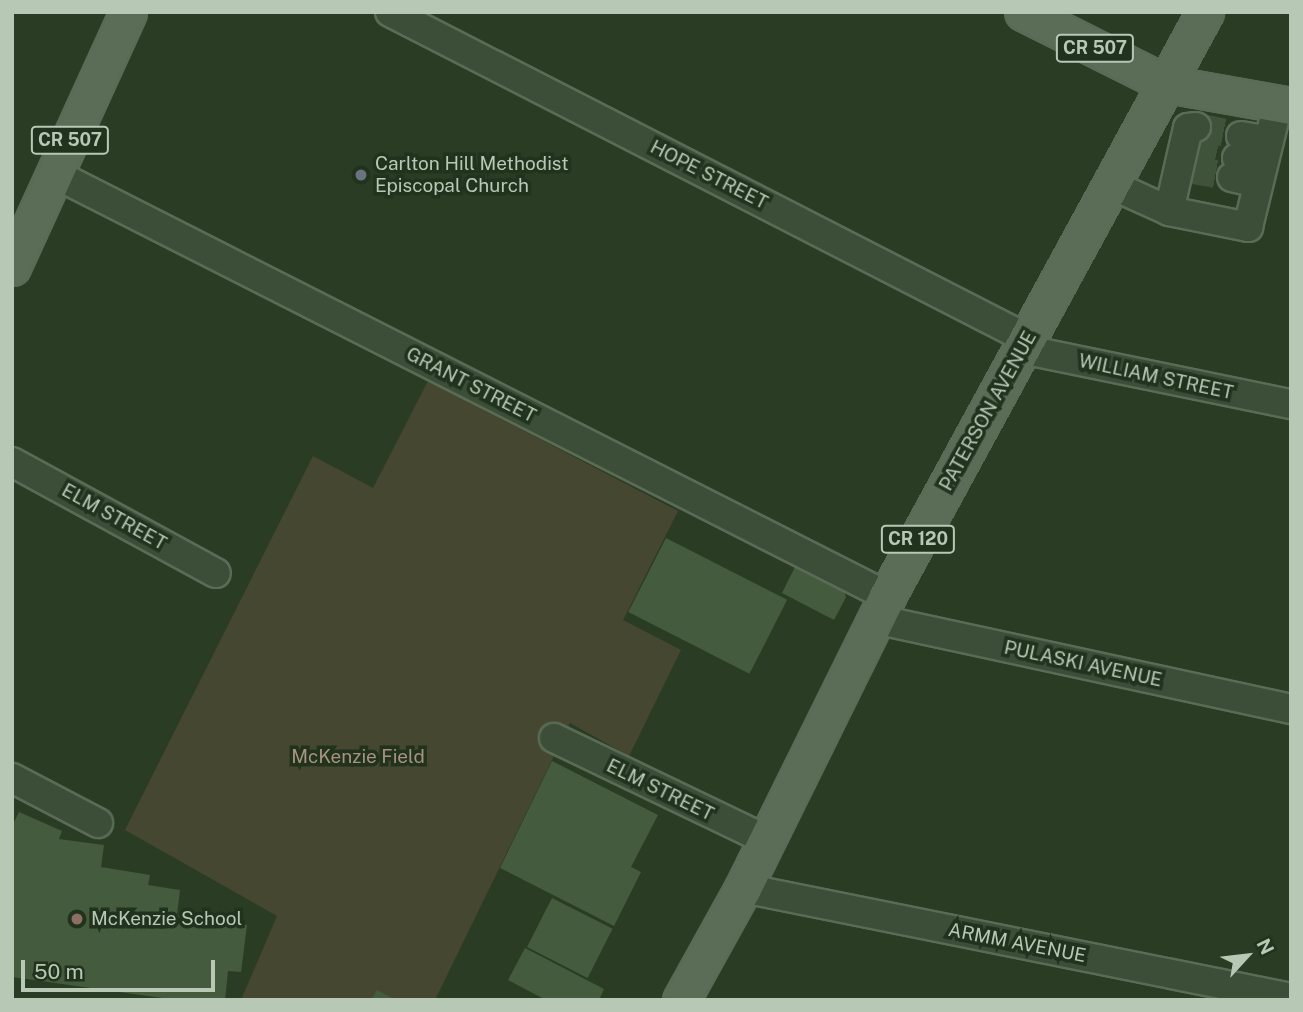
<!DOCTYPE html>
<html>
<head>
<meta charset="utf-8">
<style>
	body { margin:0 }
	#map { position:relative; width:1303px; height:1012px; overflow:hidden; background:#2a3d24; font-family:"Public Sans",sans-serif }
	div>[style] { position:absolute }
	.green>* { inset:0; background:#454730 }
	.building>* { inset:0; background:#445b3e; transform-origin:0 0 }
	.minor-tunnel>* { height:28px; margin-top:-14px; transform-origin:0; background:repeating-linear-gradient(90deg,#3f523a 0 28px,transparent 0 42px) }
	.roads { filter:drop-shadow(2px 0 #5a6b56) drop-shadow(-2px 0 #5a6b56) drop-shadow(0 2px #5a6b56) drop-shadow(0 -2px #5a6b56) }
	.minor>* { height:28px; margin:-14px; padding:0 14px; transform-origin:14px; border-radius:14px; background:#3c4d38 }
	.major>* { height:35px; margin:-17.5px; padding:0 17.5px; transform-origin:17.5px; border-radius:17.5px; background:#5b6d56 }
	.dots>* { width:19px; height:19px; translate:-50% -50%; box-sizing:border-box; border:4px solid #21321d; border-radius:50% }
	span { translate:-50% -50%; white-space:nowrap; text-align:center; line-height:1.15; -webkit-text-stroke:7px #21321d; paint-order:stroke }
	.shield-label span { padding:2px 5px; background:#21321d; border:2px solid; border-radius:5px; -webkit-text-stroke-width:0 }
	.shield-label { font-size:18px; color:#b7c9b4; font-weight:700 }
	.poi-label { font-size:19px; color:#b7c9b4 }
	.left { translate:0 -50%; text-align:left }
	.street-label { font-size:19px; color:#b7c9b4 }
	.park-label { font-size:19px; color:#a89281 }
	.frame { position:absolute; inset:0; border:14px solid #b7c9b4; pointer-events:none }
	.north { position:absolute; left:1212px; top:921px; width:70px; height:70px; -webkit-text-stroke:5px #21321d; paint-order:stroke; rotate:63deg; font-size:19px; font-weight:700; line-height:28px; text-align:center; color:#b7c9b4 }
	.north::after { content:''; display:block; margin:auto; width:24px; height:32px; background:#b7c9b4; clip-path:polygon(50% 0,100% 100%,50% 72%,0 100%) }
	.scale { position:absolute; left:21px; top:960px; width:194px; height:32px; box-sizing:border-box; border:4px solid #b7c9b4; border-top:0; padding-left:9px; font-size:21px; line-height:24px; white-space:nowrap; color:#b7c9b4; -webkit-text-stroke:5px #21321d; paint-order:stroke }
</style>
</head>
<body>
<div id="map">
	<div class="green">
		<i style="clip-path:polygon(428px 381px,678px 511px,623px 620px,681px 650px,629px 756px,570px 723px,435px 1000px,241px 1000px,277px 916px,125px 830px,313px 456px,373px 488px)"></i>
	</div>
	<div class="building">
		<i style="left:666px;top:538px;width:136px;height:83px;rotate:27deg"></i>
		<i style="clip-path:polygon(795px 567px,844px 591px,846px 597px,834px 620px,782px 593px)"></i>
		<i style="clip-path:polygon(552px 761px,658px 815px,631px 867px,641px 872px,614px 926px,500px 868px)"></i>
		<i style="clip-path:polygon(19px 812px,62px 831px,59px 839px,104px 845px,101px 867px,150px 875px,148px 885px,180px 890px,177px 915px,247px 925px,241px 972px,228px 971px,225px 1000px,177px 1000px,12px 977px,12px 826px)"></i>
		<i style="left:552px;top:898px;width:68px;height:55px;rotate:27deg"></i>
		<i style="clip-path:polygon(525px 948px,604px 989px,599px 1000px,546px 1000px,508px 980px)"></i>
		<i style="clip-path:polygon(377px 990px,396px 1000px,371px 1000px)"></i>
	</div>
	<div class="minor-tunnel">
		<i style="left:1196px;top:127px;width:46px;rotate:11.3deg"></i>
		<i style="left:1189px;top:148px;width:49px;rotate:11.8deg"></i>
		<i style="left:1188px;top:169px;width:45px;rotate:10.3deg"></i>
	</div>
	<div class="roads">
		<div class="minor">
			<i style="left:390px;top:12px;width:717px;rotate:27.14deg"></i>
			<i style="left:1196px;top:127px;width:8px;rotate:173deg"></i>
			<i style="left:1188px;top:128px;width:85px;rotate:102.9deg"></i>
			<i style="left:1169px;top:211px;width:81px;rotate:11.4deg"></i>
			<i style="left:1248px;top:227px;width:127px;rotate:-76.3deg"></i>
			<i style="left:1241px;top:136px;width:28px;rotate:10deg"></i>
			<i style="left:1237px;top:158px;width:26px;rotate:11deg"></i>
			<i style="left:55px;top:174px;width:933px;rotate:26.89deg"></i>
			<i style="left:1232px;top:177px;width:27px;rotate:13deg"></i>
			<i style="left:1112px;top:185px;width:63px;rotate:24.5deg"></i>
			<i style="left:1022px;top:349px;width:275px;rotate:11.6deg"></i>
			<i style="left:12px;top:462px;width:232px;rotate:28.6deg"></i>
			<i style="left:875px;top:619px;width:426px;rotate:12.2deg"></i>
			<i style="left:554px;top:738px;width:236px;rotate:25.6deg"></i>
			<i style="left:12px;top:778px;width:97px;rotate:27.6deg"></i>
			<i style="left:743px;top:888px;width:559px;rotate:11.35deg"></i>
		</div>
		<div class="major">
			<i style="left:1023px;top:12px;width:161px;rotate:26.6deg"></i>
			<i style="left:1167px;top:84px;width:126px;rotate:10.1deg"></i>
			<i style="left:12px;top:267px;width:280px;rotate:-65.5deg"></i>
			<i style="left:681px;top:1000px;width:128px;rotate:-61deg"></i>
			<i style="left:743px;top:888px;width:326px;rotate:-63.7deg"></i>
			<i style="left:887px;top:596px;width:665px;rotate:-61.43deg"></i>
		</div>
	</div>
	<div class="dots">
		<i style="left:361px;top:175px;background:#6b7280"></i>
		<i style="left:77px;top:919px;background:#8d6e63"></i>
	</div>
	<div class="shield-label">
		<span style="left:1095px;top:48px">CR 507</span>
		<span style="left:70px;top:140px">CR 507</span>
		<span style="left:918px;top:539px">CR 120</span>
	</div>
	<div class="poi-label">
		<span class="left" style="left:375px;top:175px">Carlton Hill Methodist<br>Episcopal Church</span>
		<span class="left" style="left:91px;top:919px">McKenzie School</span>
	</div>
	<div class="street-label">
		<span style="left:709px;top:175px;rotate:27deg">HOPE STREET</span>
		<span style="left:1156px;top:377px;rotate:12deg">WILLIAM STREET</span>
		<span style="left:471px;top:385px;rotate:27deg">GRANT STREET</span>
		<span style="left:988px;top:411px;rotate:-61deg">PATERSON AVENUE</span>
		<span style="left:114px;top:517px;rotate:29deg">ELM STREET</span>
		<span style="left:1083px;top:664px;rotate:12deg">PULASKI AVENUE</span>
		<span style="left:660px;top:790px;rotate:26deg">ELM STREET</span>
		<span style="left:1017px;top:943px;rotate:11deg">ARMM AVENUE</span>
	</div>
	<div class="park-label">
		<span style="left:358px;top:757px">McKenzie Field</span>
	</div>
	<div class="frame"></div>
	<div class="north">N</div>
	<div class="scale">50 m</div>
</div>
</body>
</html>
